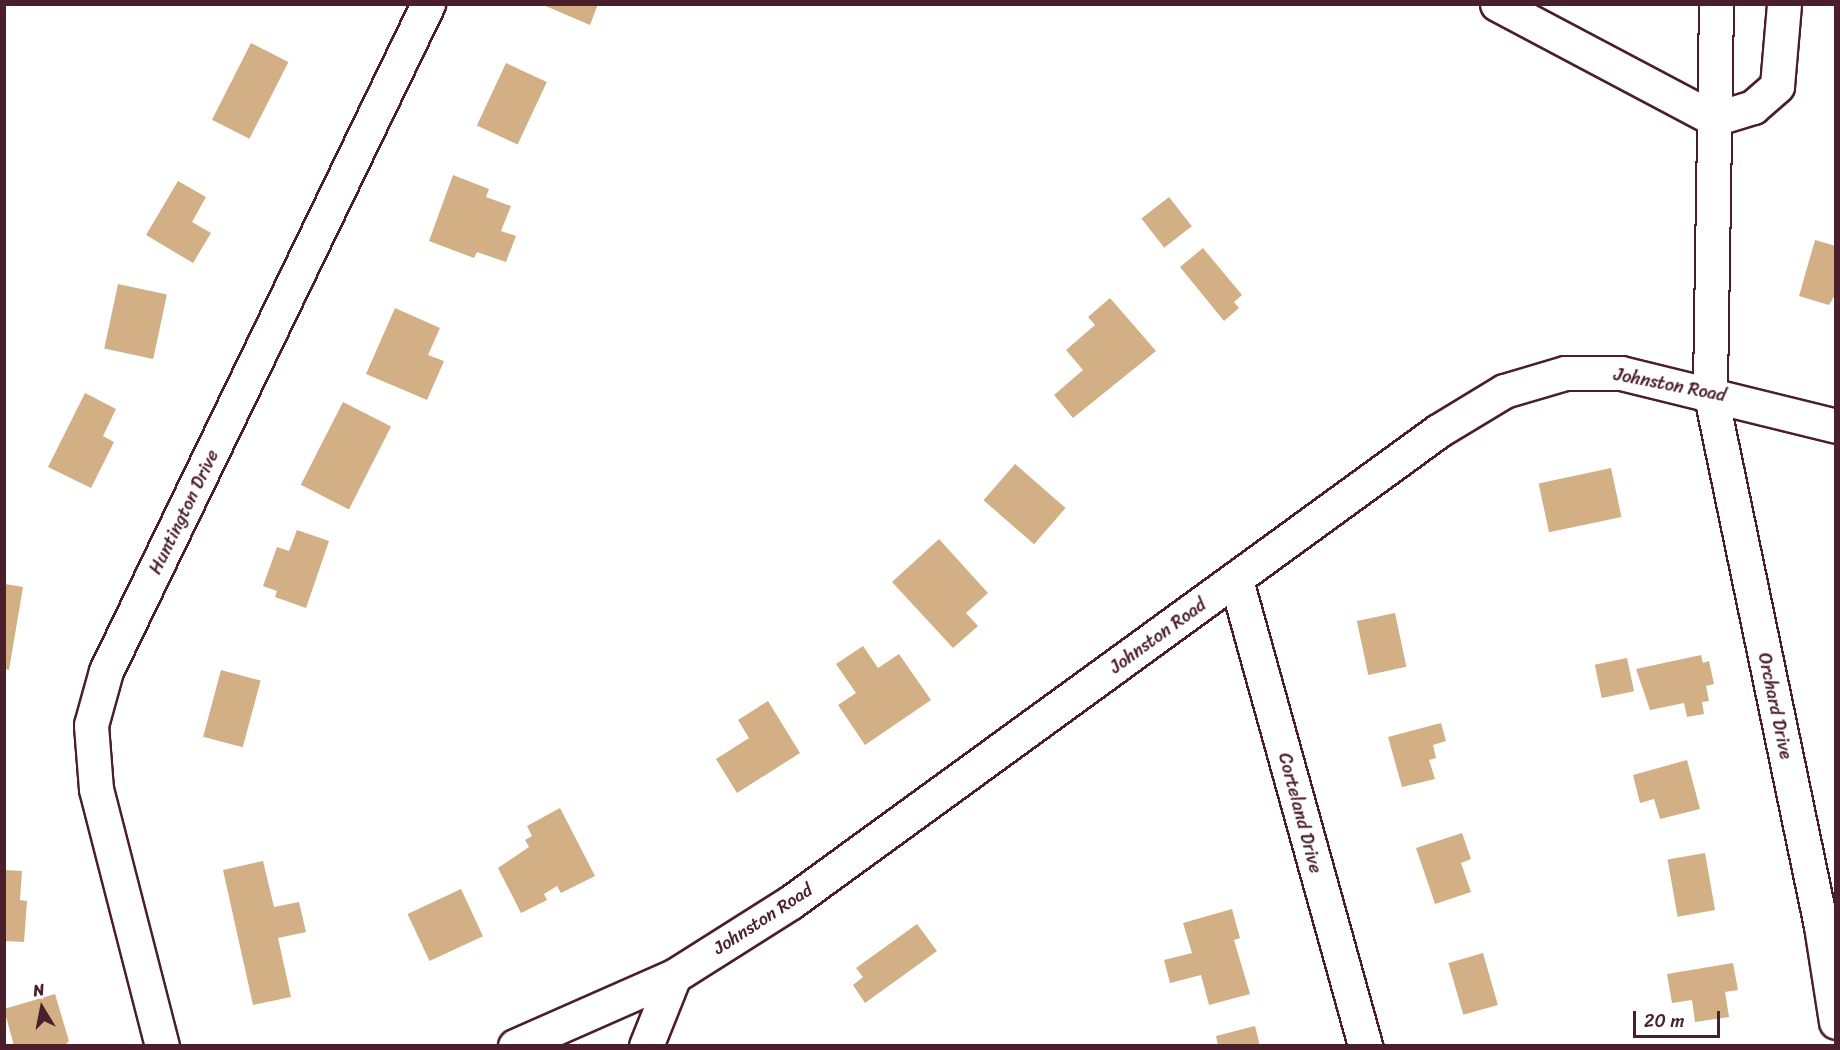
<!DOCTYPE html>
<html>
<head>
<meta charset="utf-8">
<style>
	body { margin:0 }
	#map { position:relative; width:1840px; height:1050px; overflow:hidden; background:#fff; font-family:Sriracha,sans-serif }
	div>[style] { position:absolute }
	.building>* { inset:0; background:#d2af84; transform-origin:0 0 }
	.roads { filter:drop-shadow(2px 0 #4a1f2b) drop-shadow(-2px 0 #4a1f2b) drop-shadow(0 2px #4a1f2b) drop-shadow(0 -2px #4a1f2b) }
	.minor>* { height:33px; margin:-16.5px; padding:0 16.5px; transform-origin:16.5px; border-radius:16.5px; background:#fff }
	span { translate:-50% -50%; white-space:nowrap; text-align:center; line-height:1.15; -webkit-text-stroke:6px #fff; paint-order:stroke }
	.street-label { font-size:18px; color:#4a1f2b }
	.frame { position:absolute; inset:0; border:6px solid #4a1f2b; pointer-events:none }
	.north { position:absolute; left:12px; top:978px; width:60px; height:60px; -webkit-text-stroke:4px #fff; paint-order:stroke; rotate:350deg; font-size:16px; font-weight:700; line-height:24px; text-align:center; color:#4a1f2b }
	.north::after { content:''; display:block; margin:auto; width:21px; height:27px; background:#4a1f2b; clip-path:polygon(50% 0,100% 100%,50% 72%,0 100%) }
	.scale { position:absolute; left:1633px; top:1011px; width:87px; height:27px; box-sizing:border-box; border:3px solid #4a1f2b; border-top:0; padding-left:8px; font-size:18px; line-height:21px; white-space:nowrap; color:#4a1f2b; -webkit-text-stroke:4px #fff; paint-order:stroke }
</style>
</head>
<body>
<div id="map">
	<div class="building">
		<i style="clip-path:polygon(541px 4px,598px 4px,590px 25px)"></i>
		<i style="left:251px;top:43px;width:42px;height:86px;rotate:27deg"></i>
		<i style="left:506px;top:63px;width:45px;height:69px;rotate:25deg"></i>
		<i style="clip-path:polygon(453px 175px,489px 189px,486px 197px,511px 206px,501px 231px,516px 236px,506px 262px,477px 252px,474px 258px,429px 241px)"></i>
		<i style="clip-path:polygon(178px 181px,206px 197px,192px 222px,211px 233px,193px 263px,146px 235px)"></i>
		<i style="left:1169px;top:197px;width:37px;height:35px;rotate:52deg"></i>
		<i style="clip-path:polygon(1815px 240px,1836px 246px,1836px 293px,1829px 305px,1799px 296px)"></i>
		<i style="clip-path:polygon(1203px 248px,1242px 295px,1234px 302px,1239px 308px,1224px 321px,1180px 267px)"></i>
		<i style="left:118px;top:284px;width:50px;height:66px;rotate:12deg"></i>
		<i style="clip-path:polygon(1110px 298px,1156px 351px,1073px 418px,1054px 395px,1083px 370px,1066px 350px,1095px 325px,1088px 317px)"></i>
		<i style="clip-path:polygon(395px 308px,440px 328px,428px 355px,444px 361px,427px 400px,366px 374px)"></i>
		<i style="clip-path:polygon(85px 393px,116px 409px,103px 436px,114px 442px,91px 488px,48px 467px)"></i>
		<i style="left:343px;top:402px;width:54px;height:93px;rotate:27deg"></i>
		<i style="left:1015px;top:464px;width:67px;height:48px;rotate:41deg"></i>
		<i style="left:1611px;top:468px;width:50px;height:74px;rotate:78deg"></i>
		<i style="clip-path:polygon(297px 530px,329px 541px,306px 608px,275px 597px,277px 591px,263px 586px,277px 547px,289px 551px)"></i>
		<i style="clip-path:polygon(939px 539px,988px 593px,966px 613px,978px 626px,953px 648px,892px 582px)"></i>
		<i style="clip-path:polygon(5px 584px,23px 587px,9px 670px,5px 669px)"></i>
		<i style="left:1395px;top:613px;width:55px;height:39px;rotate:78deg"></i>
		<i style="clip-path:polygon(863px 646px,878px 668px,899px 654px,931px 700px,865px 745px,838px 705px,856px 693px,836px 664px)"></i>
		<i style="clip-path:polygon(1701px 655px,1703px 663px,1709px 661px,1714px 684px,1706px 686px,1709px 701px,1702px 702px,1704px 714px,1687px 717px,1684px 703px,1650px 710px,1636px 669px)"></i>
		<i style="left:1627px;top:658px;width:34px;height:33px;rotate:78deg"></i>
		<i style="left:221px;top:670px;width:41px;height:69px;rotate:15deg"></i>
		<i style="clip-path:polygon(768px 701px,800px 753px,737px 793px,716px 759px,749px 738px,738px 720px)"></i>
		<i style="clip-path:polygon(1441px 723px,1446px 741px,1433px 745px,1436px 758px,1429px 760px,1435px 779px,1402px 787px,1388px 737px)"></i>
		<i style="clip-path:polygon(1687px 760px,1700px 809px,1660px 819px,1654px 799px,1640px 803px,1633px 775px)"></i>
		<i style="clip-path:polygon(560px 808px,595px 876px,561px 893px,557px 886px,544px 894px,547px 900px,521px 913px,498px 868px,529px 847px,525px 840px,532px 836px,527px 826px)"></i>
		<i style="clip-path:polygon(1462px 833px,1471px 859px,1461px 863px,1471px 892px,1435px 904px,1416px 848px)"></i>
		<i style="left:1705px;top:853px;width:58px;height:38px;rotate:80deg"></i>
		<i style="clip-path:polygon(263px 861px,274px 907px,299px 902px,306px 932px,278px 938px,291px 997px,253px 1005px,223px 870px)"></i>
		<i style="clip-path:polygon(4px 870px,22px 871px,20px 900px,27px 901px,24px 942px,4px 941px)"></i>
		<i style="left:461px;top:889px;width:52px;height:59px;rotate:65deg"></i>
		<i style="clip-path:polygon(1232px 909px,1240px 938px,1234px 940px,1250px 994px,1209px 1005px,1201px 975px,1170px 983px,1164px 960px,1192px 953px,1183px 923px)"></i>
		<i style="clip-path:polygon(917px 924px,937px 951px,865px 1003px,853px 985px,863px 977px,856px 968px)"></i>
		<i style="left:1483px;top:953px;width:54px;height:36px;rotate:74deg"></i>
		<i style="clip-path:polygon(1733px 963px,1738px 990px,1725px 992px,1729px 1017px,1695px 1022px,1692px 1000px,1672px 1003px,1667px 974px)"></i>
		<i style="clip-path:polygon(55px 994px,69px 1041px,64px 1046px,14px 1046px,4px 1009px)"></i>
		<i style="clip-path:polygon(1255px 1026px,1260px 1046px,1218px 1046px,1216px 1036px)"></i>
	</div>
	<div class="roads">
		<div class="minor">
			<i style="left:1497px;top:4px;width:246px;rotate:27.9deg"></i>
			<i style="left:1714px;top:119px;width:41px;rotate:-17.1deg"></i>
			<i style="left:1753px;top:107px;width:32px;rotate:-41deg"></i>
			<i style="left:1777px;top:86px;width:82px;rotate:-85.1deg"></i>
			<i style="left:1716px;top:4px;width:387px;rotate:90.9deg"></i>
			<i style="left:1710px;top:391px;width:546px;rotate:78.28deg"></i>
			<i style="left:1821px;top:926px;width:97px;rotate:81.1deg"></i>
			<i style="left:1236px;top:580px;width:484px;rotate:74.5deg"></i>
			<i style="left:162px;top:1046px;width:265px;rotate:-104.4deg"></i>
			<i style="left:96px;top:789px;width:64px;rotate:-94.5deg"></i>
			<i style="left:91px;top:725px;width:56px;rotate:-74.5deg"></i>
			<i style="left:106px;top:671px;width:741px;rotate:-64.23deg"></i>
			<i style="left:515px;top:1046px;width:174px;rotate:-23.8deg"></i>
			<i style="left:674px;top:976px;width:138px;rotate:-32.3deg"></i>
			<i style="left:791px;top:902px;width:800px;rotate:-36.05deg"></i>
			<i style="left:1438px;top:431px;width:77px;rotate:-31.2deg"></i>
			<i style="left:1504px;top:391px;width:64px;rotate:-16.4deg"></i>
			<i style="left:1565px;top:373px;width:56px"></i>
			<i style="left:1621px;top:373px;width:221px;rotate:13.8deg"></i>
			<i style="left:646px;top:1046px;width:75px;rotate:-68.2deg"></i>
		</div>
	</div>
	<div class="street-label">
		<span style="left:1670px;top:385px;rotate:11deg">Johnston Road</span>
		<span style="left:184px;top:512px;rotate:-64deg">Huntington Drive</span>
		<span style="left:1158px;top:636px;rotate:-36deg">Johnston Road</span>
		<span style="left:1775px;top:706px;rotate:78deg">Orchard Drive</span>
		<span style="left:1300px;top:813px;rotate:75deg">Corteland Drive</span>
		<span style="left:763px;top:919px;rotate:-33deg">Johnston Road</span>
	</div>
	<div class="frame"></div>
	<div class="north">N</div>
	<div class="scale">20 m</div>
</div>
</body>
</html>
